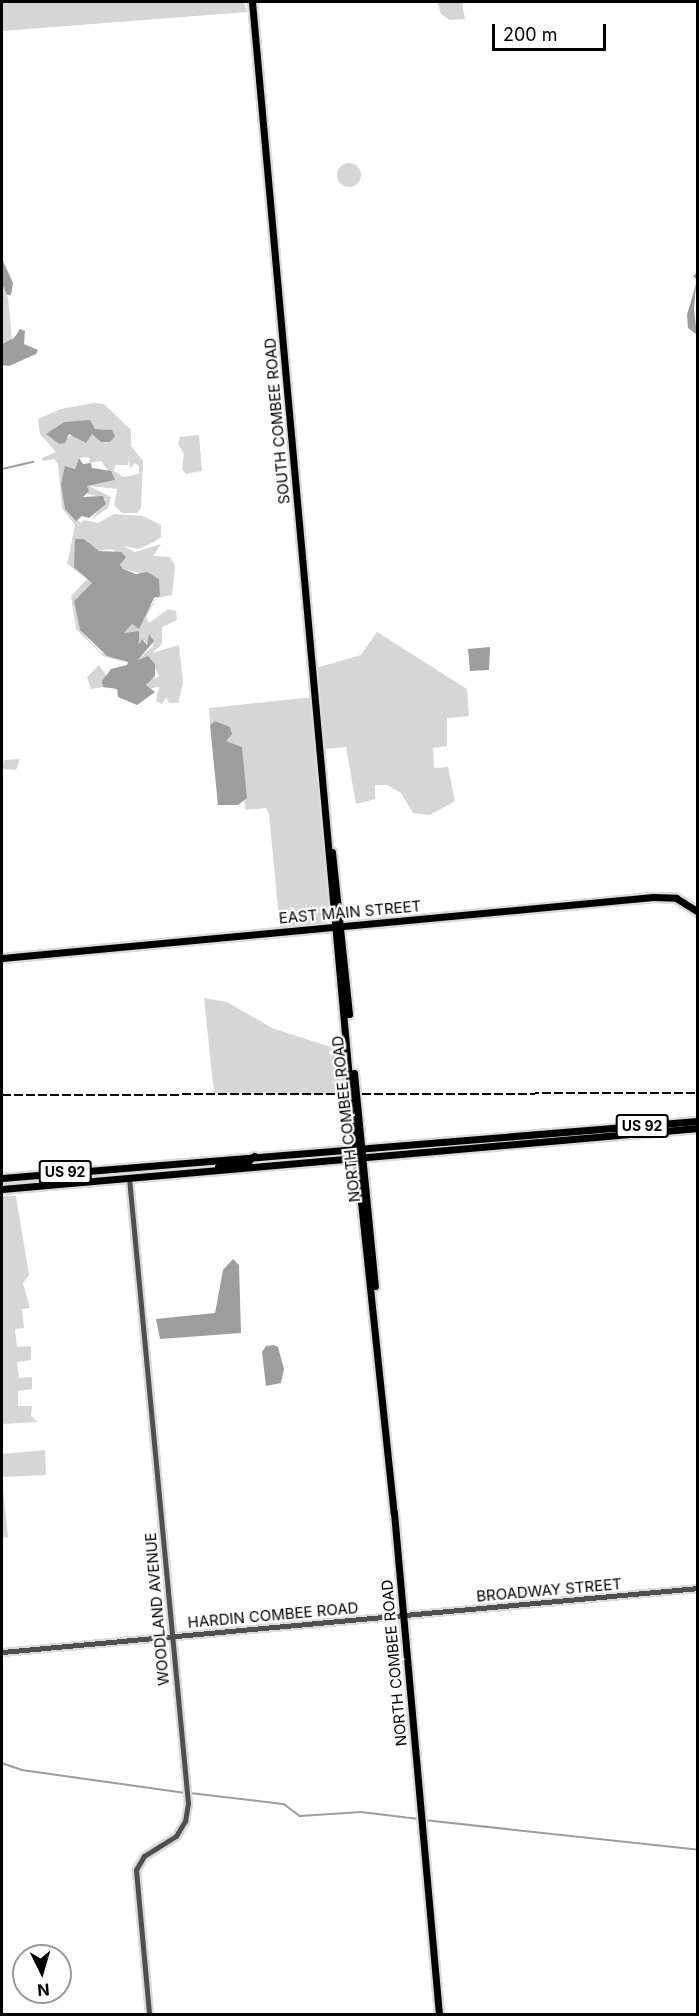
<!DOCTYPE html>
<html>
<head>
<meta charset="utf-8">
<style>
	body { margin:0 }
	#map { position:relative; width:699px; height:2016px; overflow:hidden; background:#fff; font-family:Inter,sans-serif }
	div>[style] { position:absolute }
	.green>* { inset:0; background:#d6d6d6 }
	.round { border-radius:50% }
	.water>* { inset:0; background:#9d9d9d }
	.stream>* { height:1.5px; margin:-0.75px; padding:0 0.75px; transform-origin:0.75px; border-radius:0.75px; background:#9d9d9d }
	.roads { filter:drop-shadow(2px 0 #dbdbdb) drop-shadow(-2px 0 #dbdbdb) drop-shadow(0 2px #dbdbdb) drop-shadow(0 -2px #dbdbdb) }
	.minor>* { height:5px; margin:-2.5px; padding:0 2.5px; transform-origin:2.5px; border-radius:2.5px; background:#4f4f4f }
	.major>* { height:7px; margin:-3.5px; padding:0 3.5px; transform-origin:3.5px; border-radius:3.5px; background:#000 }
	.rail>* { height:1.5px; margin-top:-0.75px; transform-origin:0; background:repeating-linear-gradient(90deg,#000 0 9px,transparent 0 12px) }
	span { translate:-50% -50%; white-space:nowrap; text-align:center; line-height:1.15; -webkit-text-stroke:4.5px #fff; paint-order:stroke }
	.shield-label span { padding:2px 4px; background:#fff; border:2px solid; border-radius:4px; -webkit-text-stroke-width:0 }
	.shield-label { font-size:14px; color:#000; font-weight:700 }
	.street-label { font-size:15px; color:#000 }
	.frame { position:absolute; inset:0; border:3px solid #000; pointer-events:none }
	.north { position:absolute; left:12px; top:1944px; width:60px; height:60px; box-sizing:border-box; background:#fff; border:2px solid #999; border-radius:50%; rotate:175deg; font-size:16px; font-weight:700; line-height:24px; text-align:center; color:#000 }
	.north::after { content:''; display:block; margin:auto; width:21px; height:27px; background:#000; clip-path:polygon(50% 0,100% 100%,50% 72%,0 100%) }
	.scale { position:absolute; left:492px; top:24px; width:114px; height:27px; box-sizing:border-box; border:3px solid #000; border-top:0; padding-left:8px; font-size:18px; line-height:21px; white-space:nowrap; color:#000; -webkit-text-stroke:4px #fff; paint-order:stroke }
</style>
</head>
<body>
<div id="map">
	<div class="green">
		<i style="clip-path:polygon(2px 2px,244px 2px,247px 12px,2px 31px)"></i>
		<i style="clip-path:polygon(437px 2px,462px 2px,465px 19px,450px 20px,441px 14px)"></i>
		<i class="round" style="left:337px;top:163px;width:24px;height:24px"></i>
		<i style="clip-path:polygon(2px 284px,8px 298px,12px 339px,2px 344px)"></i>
		<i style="clip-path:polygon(evenodd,94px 403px,104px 404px,131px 430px,131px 446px,143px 461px,141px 508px,137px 513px,122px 513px,114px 505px,117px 489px,89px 486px,111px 497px,108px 508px,92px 519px,106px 499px,85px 493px,87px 486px,115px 480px,101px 461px,89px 463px,90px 458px,84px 457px,79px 458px,75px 469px,65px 471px,62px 482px,65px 509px,81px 523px,84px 520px,98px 523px,114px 514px,143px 516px,161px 525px,161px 537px,154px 542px,139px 549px,123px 546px,135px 552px,161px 544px,153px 556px,170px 557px,175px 566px,172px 595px,157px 598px,146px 617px,149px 623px,168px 609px,176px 611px,177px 620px,162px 627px,162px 644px,152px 653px,179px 645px,183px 683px,178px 703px,169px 703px,166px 697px,162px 704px,156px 701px,159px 687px,147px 689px,148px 681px,159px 676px,150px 658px,138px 660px,153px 646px,152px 636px,145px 645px,145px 640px,137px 643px,138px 632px,124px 633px,132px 624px,138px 624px,160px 593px,157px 577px,123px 569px,120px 566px,124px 559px,112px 549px,99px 551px,84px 539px,75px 539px,75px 565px,92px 583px,74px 601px,80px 630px,100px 652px,127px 663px,103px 656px,76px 629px,71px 596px,87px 579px,67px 564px,75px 525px,62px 508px,58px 464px,54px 459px,43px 461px,42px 458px,56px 452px,40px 434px,38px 419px,61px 409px,94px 403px,86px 421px,95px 429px,110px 430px,107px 443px,92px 434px,84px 442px,73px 434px,59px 444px,46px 434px,64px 422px,86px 421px,94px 403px,129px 459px,130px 468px,135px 463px,139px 466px,139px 474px,124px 477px,114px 471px,115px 465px,128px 465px,129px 459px)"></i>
		<i style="clip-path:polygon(199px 435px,202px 471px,186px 474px,182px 469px,184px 454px,178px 443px,180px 437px)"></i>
		<i style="clip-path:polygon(377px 632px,467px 689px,469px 716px,447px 718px,447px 746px,433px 748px,434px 768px,448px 767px,455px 801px,430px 815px,413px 813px,401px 793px,387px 785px,375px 785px,375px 799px,356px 804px,346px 747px,323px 749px,316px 668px,361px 655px)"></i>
		<i style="clip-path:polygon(99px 665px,106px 675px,103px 687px,91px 689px,87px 677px)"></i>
		<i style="clip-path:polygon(315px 697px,333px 925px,280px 930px,269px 814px,266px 808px,245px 810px,242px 747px,225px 741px,230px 727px,215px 721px,210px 725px,209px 708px)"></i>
		<i style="clip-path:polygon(20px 759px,16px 770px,2px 769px,4px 760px)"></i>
		<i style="clip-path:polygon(204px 998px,227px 1002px,272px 1028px,346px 1052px,349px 1094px,214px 1093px)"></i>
		<i style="clip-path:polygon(2px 1196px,16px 1196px,29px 1275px,23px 1283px,30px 1308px,22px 1309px,24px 1328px,15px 1329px,17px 1347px,31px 1346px,31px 1360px,17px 1362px,19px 1378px,32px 1377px,32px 1389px,18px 1391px,18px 1406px,32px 1406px,31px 1416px,38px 1422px,2px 1424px)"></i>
		<i style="clip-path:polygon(45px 1450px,46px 1475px,2px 1477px,8px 1537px,2px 1538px,2px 1454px)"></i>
	</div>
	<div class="water">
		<i style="clip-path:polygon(2px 259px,13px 283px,11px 295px,7px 295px,2px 284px)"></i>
		<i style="clip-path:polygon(697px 273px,694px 309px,697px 335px,688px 328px,687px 315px,697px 280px,693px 276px)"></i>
		<i style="clip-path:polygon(20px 329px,25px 331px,24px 344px,38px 350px,36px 354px,9px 366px,2px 365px,2px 344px,14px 338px)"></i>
		<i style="clip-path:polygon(90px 420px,95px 429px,112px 430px,115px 436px,110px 442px,101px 442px,92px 434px,86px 443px,69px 434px,65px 443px,59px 444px,46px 434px,64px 422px)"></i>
		<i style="clip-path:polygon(79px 458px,83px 464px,91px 463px,92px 468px,111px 471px,115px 480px,87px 486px,89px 491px,83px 497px,103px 496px,106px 504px,89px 518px,82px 516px,76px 521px,65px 509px,61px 484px,65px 466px,75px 469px)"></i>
		<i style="clip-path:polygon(75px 539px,84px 539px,99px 551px,121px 552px,126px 557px,120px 565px,123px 569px,136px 574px,147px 572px,159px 579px,160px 596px,154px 598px,139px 629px,132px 624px,124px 633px,139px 631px,139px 644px,142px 639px,147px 645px,149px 634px,154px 641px,138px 660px,148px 656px,155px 664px,155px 676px,146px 685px,155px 692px,137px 705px,118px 697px,117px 689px,103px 687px,102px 681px,111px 669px,127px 665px,128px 662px,107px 656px,80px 630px,74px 601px,92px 583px,74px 567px)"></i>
		<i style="clip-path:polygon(490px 647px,489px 670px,470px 671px,468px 649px)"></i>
		<i style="clip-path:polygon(215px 721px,230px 727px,232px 734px,226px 741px,242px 747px,247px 798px,238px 805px,218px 805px,210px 725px)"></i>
		<i style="clip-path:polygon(233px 1259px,239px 1265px,241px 1333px,160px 1339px,156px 1319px,215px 1313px,223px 1270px)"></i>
		<i style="clip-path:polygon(274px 1345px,278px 1347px,284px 1369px,281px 1383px,266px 1386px,262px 1352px,266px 1346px)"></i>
	</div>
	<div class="stream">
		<i style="left:2px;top:469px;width:32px;rotate:-13deg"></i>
		<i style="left:2px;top:1763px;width:21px;rotate:19deg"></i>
		<i style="left:22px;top:1770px;width:165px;rotate:8deg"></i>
		<i style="left:190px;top:1793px;width:95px;rotate:6.7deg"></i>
		<i style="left:284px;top:1804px;width:20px;rotate:37deg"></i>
		<i style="left:300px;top:1816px;width:61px;rotate:-3.8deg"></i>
		<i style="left:361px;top:1812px;width:58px;rotate:6.9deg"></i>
		<i style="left:424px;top:1820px;width:276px;rotate:6.2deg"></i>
	</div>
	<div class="roads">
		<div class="minor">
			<i style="left:129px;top:1178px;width:628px;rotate:84.61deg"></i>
			<i style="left:188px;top:1803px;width:18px;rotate:99deg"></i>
			<i style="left:185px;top:1821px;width:17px;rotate:121deg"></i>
			<i style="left:176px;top:1836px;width:38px;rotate:148deg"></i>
			<i style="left:144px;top:1856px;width:16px;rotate:120deg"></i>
			<i style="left:136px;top:1870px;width:145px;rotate:84.8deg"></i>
			<i style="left:2px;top:1652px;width:699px;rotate:-5.25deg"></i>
		</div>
		<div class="major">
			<i style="left:252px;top:2px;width:1148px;rotate:84.85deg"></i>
			<i style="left:355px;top:1145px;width:370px;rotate:84deg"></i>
			<i style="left:394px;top:1513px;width:503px;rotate:84.87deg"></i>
			<i style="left:332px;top:852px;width:163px;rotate:84deg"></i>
			<i style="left:2px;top:958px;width:654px;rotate:-5.35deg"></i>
			<i style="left:653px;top:897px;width:23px;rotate:2deg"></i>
			<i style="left:676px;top:898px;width:26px;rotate:32deg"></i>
			<i style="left:354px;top:1073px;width:214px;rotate:84.4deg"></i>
			<i style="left:218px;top:1167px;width:31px;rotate:-11deg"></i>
			<i style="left:248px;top:1161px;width:8px;rotate:-40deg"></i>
			<i style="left:2px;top:1178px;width:698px;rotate:-4.68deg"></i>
			<i style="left:2px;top:1189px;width:699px;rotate:-5.01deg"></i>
		</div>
	</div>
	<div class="rail">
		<i style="left:2px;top:1095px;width:696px;rotate:-0.16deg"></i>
	</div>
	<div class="shield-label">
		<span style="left:642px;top:1126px">US 92</span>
		<span style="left:65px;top:1172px">US 92</span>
	</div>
	<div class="street-label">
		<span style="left:277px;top:421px;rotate:-95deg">SOUTH COMBEE ROAD</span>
		<span style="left:350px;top:912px;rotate:-5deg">EAST MAIN STREET</span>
		<span style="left:346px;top:1119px;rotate:-96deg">NORTH COMBEE ROAD</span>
		<span style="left:549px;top:1590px;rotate:-5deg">BROADWAY STREET</span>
		<span style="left:157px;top:1609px;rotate:-95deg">WOODLAND AVENUE</span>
		<span style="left:273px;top:1615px;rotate:-5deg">HARDIN COMBEE ROAD</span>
		<span style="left:394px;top:1663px;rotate:-95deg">NORTH COMBEE ROAD</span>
	</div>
	<div class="frame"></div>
	<div class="north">N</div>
	<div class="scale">200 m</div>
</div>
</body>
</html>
